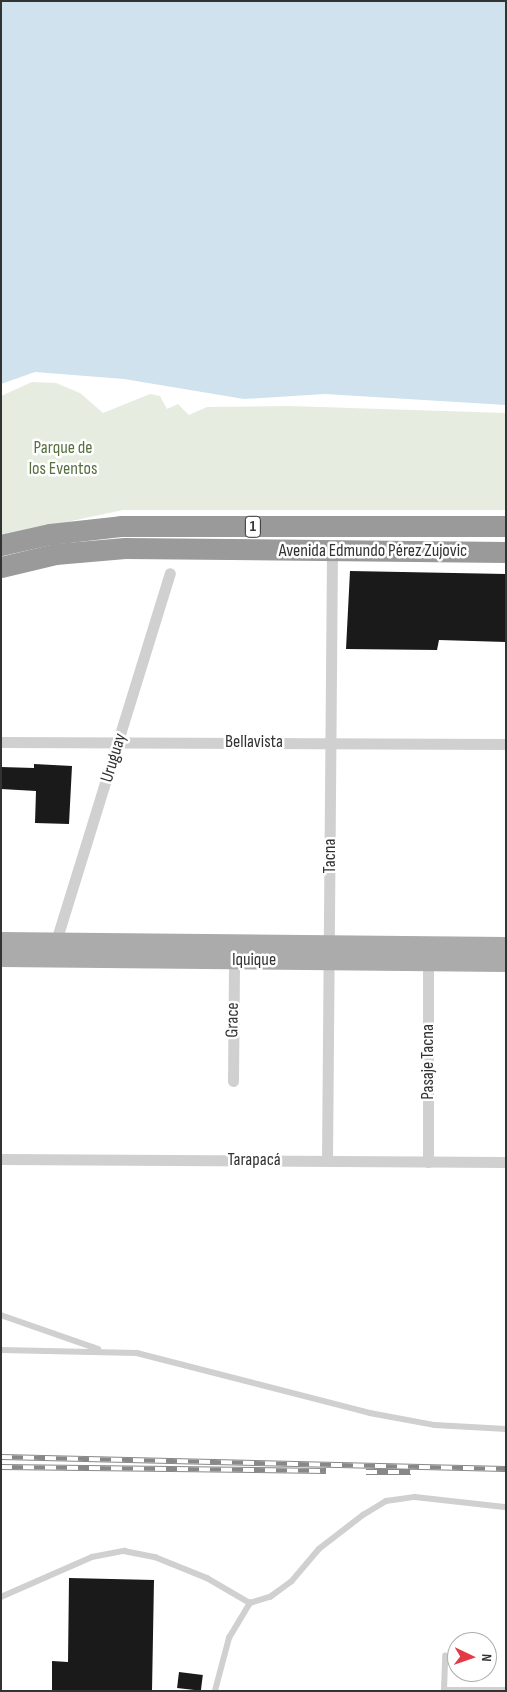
<!DOCTYPE html>
<html>
<head>
<meta charset="utf-8">
<style>
	body { margin:0 }
	#map { position:relative; width:507px; height:1692px; overflow:hidden; background:#fff; font-family:"Sofia Sans Condensed",sans-serif }
	div>[style] { position:absolute }
	.green>* { inset:0; background:#e6ecdf }
	.water>* { inset:0; background:#cfe2ee }
	.building>* { inset:0; background:#1a1a1a; transform-origin:0 0 }
	.lane>* { height:5.5px; margin:-2.75px; padding:0 2.75px; transform-origin:2.75px; border-radius:2.75px; background:#d0d0d0 }
	.street>* { height:11px; margin:-5.5px; padding:0 5.5px; transform-origin:5.5px; border-radius:5.5px; background:#d0d0d0 }
	.primary>* { height:18px; margin:-9px; padding:0 9px; transform-origin:9px; border-radius:9px; background:#ababab }
	.highway>* { height:21px; margin:-10.5px; padding:0 10.5px; transform-origin:10.5px; border-radius:10.5px; background:#9a9a9a }
	.rail>* { height:5.5px; margin-top:-2.75px; transform-origin:0; background:repeating-linear-gradient(90deg,#fff 0 11px,#888 0 22px); box-sizing:border-box; border-block:1px solid #888 }
	span { translate:-50% -50%; white-space:nowrap; text-align:center; line-height:1.15; -webkit-text-stroke:5px #fff; paint-order:stroke }
	.shield-label span { padding:1px 4px; background:#fff; border:1px solid; border-radius:4px; -webkit-text-stroke-width:0 }
	.shield-label { font-size:16px; color:#333; font-weight:700 }
	.park-label { font-size:18px; color:#56703f }
	.street-label { font-size:18px; color:#333 }
	.frame { position:absolute; inset:0; border:2px solid #333; pointer-events:none }
	.north { position:absolute; left:447px; top:1632px; width:50px; height:50px; box-sizing:border-box; background:#fff; border:1px solid #adadad; border-radius:50%; rotate:93deg; font-size:14px; font-weight:700; line-height:20px; text-align:center; color:#333 }
	.north::after { content:''; display:block; margin:auto; width:18px; height:22px; background:#e63946; clip-path:polygon(50% 0,100% 100%,50% 72%,0 100%) }
</style>
</head>
<body>
<div id="map">
	<div class="green">
		<i style="clip-path:polygon(32px 382px,56px 383px,80px 393px,103px 413px,150px 394px,160px 396px,167px 409px,178px 404px,189px 415px,207px 407px,288px 406px,506px 413px,506px 510px,123px 510px,1px 536px,1px 396px)"></i>
	</div>
	<div class="water">
		<i style="clip-path:polygon(1px 1px,506px 1px,506px 405px,325px 394px,244px 399px,124px 379px,35px 372px,1px 384px)"></i>
	</div>
	<div class="building">
		<i style="clip-path:polygon(350px 571px,506px 574px,506px 642px,439px 640px,437px 650px,346px 649px)"></i>
		<i style="clip-path:polygon(34px 764px,72px 766px,69px 824px,35px 823px,36px 791px,1px 789px,1px 767px,34px 768px)"></i>
		<i style="clip-path:polygon(69px 1578px,154px 1580px,152px 1691px,52px 1691px,52px 1661px,68px 1662px)"></i>
		<i style="left:179px;top:1672px;width:24px;height:16px;rotate:7deg"></i>
	</div>
	<div class="lane">
		<i style="left:1px;top:1315px;width:103px;rotate:19.3deg"></i>
		<i style="left:1px;top:1350px;width:136px;rotate:1.3deg"></i>
		<i style="left:137px;top:1353px;width:241px;rotate:14.4deg"></i>
		<i style="left:370px;top:1413px;width:66px;rotate:10.5deg"></i>
		<i style="left:435px;top:1425px;width:71px;rotate:3.2deg"></i>
		<i style="left:1px;top:1597px;width:99px;rotate:-23.7deg"></i>
		<i style="left:92px;top:1557px;width:33px;rotate:-11deg"></i>
		<i style="left:124px;top:1551px;width:32px;rotate:11deg"></i>
		<i style="left:155px;top:1557px;width:56px;rotate:22deg"></i>
		<i style="left:207px;top:1578px;width:50px;rotate:30.2deg"></i>
		<i style="left:444px;top:1690px;width:62px"></i>
		<i style="left:215px;top:1691px;width:55px;rotate:-75.2deg"></i>
		<i style="left:229px;top:1638px;width:41px;rotate:-59deg"></i>
		<i style="left:250px;top:1603px;width:21px;rotate:-17deg"></i>
		<i style="left:270px;top:1597px;width:26px;rotate:-36deg"></i>
		<i style="left:291px;top:1582px;width:43px;rotate:-49.7deg"></i>
		<i style="left:319px;top:1549px;width:56px;rotate:-37.7deg"></i>
		<i style="left:363px;top:1515px;width:27px;rotate:-31deg"></i>
		<i style="left:386px;top:1501px;width:29px;rotate:-8deg"></i>
		<i style="left:415px;top:1497px;width:92px;rotate:6.3deg"></i>
		<i style="left:444px;top:1691px;width:35px;rotate:-88deg"></i>
	</div>
	<div class="street">
		<i style="left:1px;top:742px;width:505px;rotate:0.23deg"></i>
		<i style="left:56px;top:941px;width:385px;rotate:-72.8deg"></i>
		<i style="left:233px;top:1081px;width:121px;rotate:-89.5deg"></i>
		<i style="left:1px;top:1159px;width:505px;rotate:0.34deg"></i>
		<i style="left:327px;top:1161px;width:610px;rotate:-89.53deg"></i>
		<i style="left:428px;top:1162px;width:200px;rotate:-90deg"></i>
	</div>
	<div class="primary">
		<i style="left:1px;top:941px;width:505px;rotate:0.57deg"></i>
		<i style="left:1px;top:958px;width:505px;rotate:0.57deg"></i>
	</div>
	<div class="highway">
		<i style="left:1px;top:545px;width:50px;rotate:-12.7deg"></i>
		<i style="left:50px;top:534px;width:71px;rotate:-6.4deg"></i>
		<i style="left:121px;top:526px;width:385px"></i>
		<i style="left:1px;top:567px;width:56px;rotate:-13.5deg"></i>
		<i style="left:55px;top:554px;width:70px;rotate:-4.9deg"></i>
		<i style="left:125px;top:548px;width:381px;rotate:0.6deg"></i>
	</div>
	<div class="rail">
		<i style="left:1px;top:1457px;width:505px;rotate:1.36deg"></i>
		<i style="left:1px;top:1467px;width:325px;rotate:0.7deg"></i>
		<i style="left:366px;top:1472px;width:45px"></i>
	</div>
	<div class="shield-label">
		<span style="left:253px;top:527px">1</span>
	</div>
	<div class="park-label">
		<span style="left:63px;top:459px">Parque de<br>los Eventos</span>
	</div>
	<div class="street-label">
		<span style="left:373px;top:551px">Avenida Edmundo Pérez Zujovic</span>
		<span style="left:254px;top:742px">Bellavista</span>
		<span style="left:114px;top:758px;rotate:-73deg">Uruguay</span>
		<span style="left:330px;top:856px;rotate:-90deg">Tacna</span>
		<span style="left:254px;top:960px">Iquique</span>
		<span style="left:233px;top:1020px;rotate:-89deg">Grace</span>
		<span style="left:428px;top:1062px;rotate:-90deg">Pasaje Tacna</span>
		<span style="left:254px;top:1160px">Tarapacá</span>
	</div>
	<div class="frame"></div>
	<div class="north">N</div>
</div>
</body>
</html>
